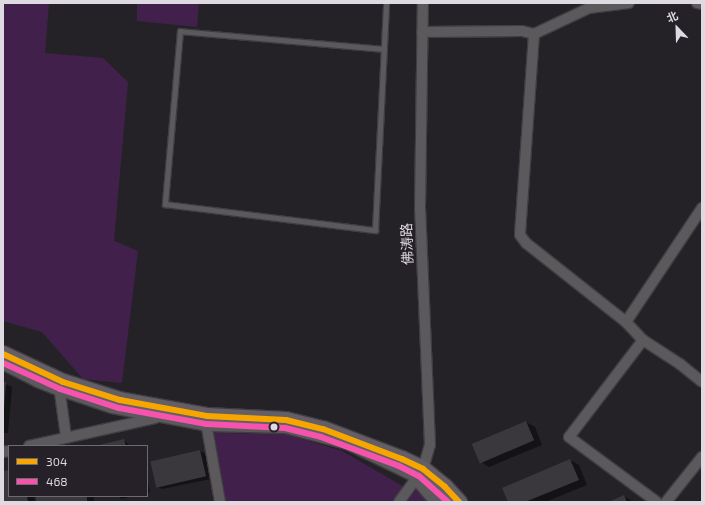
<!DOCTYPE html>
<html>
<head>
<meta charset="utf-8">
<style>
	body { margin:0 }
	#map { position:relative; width:705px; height:505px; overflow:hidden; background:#252227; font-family:"Exo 2","Noto Sans SC",sans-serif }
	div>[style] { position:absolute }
	.green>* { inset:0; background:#41214c }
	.shadow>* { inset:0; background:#0007; transform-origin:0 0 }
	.building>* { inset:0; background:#3a383c; transform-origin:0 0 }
	.roads { filter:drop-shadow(1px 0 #403d42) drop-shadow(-1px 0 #403d42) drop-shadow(0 1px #403d42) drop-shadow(0 -1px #403d42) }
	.lane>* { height:5px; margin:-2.5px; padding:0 2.5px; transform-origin:2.5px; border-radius:2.5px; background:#5c595d }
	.street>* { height:10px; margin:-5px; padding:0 5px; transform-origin:5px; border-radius:5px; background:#5c595d }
	.primary>* { height:16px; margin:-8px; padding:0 8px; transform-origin:8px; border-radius:8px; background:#645e66 }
	.bus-1>* { height:6px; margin:-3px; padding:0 3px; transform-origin:3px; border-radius:3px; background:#f7a600 }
	.bus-2>* { height:6px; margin:-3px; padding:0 3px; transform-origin:3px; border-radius:3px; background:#f653ac }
	.dots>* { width:11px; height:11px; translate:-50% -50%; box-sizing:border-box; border:2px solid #262029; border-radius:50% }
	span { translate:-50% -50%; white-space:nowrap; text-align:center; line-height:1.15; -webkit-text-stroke:4px #262029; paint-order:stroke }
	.street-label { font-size:14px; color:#dfdae1 }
	.frame { position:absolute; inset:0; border:4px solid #dfdae1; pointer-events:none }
	.legend { position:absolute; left:8px; top:445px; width:140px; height:52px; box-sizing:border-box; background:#262029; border:1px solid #706a73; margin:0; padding:5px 7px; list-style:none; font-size:12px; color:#dfdae1 }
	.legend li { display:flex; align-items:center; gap:8px; height:20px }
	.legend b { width:20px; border:1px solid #706a73 }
	.north { position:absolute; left:657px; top:8px; width:40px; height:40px; -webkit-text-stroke:3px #262029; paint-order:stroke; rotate:337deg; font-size:11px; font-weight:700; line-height:16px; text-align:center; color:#dfdae1 }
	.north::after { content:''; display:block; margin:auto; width:14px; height:18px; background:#dfdae1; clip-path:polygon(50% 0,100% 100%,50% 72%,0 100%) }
</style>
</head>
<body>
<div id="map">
	<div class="green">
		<i style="clip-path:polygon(3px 3px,49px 3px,45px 53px,103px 58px,128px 82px,114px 241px,138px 251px,122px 383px,83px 379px,42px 332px,3px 321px)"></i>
		<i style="clip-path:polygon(137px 3px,199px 3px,197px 27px,137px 21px)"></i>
		<i style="clip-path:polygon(214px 433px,285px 434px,342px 451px,406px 488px,395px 502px,224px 502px)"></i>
		<i style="clip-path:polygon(416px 490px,428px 502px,407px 502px)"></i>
	</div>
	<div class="shadow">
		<i style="clip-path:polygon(3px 383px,12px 387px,8px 433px,3px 433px)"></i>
		<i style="clip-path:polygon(526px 422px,535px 427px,542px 445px,489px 467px,481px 462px)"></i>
		<i style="clip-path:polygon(124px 440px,130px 446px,101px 446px)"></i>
		<i style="clip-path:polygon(200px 451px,206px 454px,211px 479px,162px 489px,156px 486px)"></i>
		<i style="clip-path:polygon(570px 460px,579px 465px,587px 485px,545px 502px,509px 502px)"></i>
		<i style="clip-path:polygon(9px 471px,9px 496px,34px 496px,35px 502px,3px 502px,3px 472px)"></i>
		<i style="clip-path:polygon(147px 479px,150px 492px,147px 493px)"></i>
		<i style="left:37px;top:496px;width:57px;height:6px"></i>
		<i style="clip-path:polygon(117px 496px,134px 496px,122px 499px)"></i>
		<i style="clip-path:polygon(624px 496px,633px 502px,612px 502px)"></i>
	</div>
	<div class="building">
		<i style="clip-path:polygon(3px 382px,6px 382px,4px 409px,3px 409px)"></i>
		<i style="left:526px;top:421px;width:21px;height:59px;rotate:67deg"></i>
		<i style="clip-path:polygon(124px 439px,126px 446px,99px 446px,99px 445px)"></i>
		<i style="left:200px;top:450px;width:27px;height:51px;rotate:77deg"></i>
		<i style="clip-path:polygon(570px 459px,579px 480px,525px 502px,508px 502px,502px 488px)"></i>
		<i style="clip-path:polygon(9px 470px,9px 496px,27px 496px,28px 502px,3px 502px,3px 471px)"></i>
		<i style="clip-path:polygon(624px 495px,627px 502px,609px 502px)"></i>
		<i style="left:36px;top:496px;width:51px;height:6px"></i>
	</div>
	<div class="roads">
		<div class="lane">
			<i style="left:384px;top:49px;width:205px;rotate:-175deg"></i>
			<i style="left:180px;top:31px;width:174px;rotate:95deg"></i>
			<i style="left:165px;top:204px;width:212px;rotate:7.1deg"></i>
			<i style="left:375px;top:230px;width:227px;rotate:-87.2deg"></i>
			<i style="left:3px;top:367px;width:37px;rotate:27deg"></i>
			<i style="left:36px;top:384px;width:26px;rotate:21deg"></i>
			<i style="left:60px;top:393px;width:54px;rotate:18.4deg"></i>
			<i style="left:111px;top:410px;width:37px;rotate:11deg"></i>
			<i style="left:155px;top:418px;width:53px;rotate:10.9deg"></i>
			<i style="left:207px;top:428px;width:78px;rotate:1.5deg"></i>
			<i style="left:285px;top:430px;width:63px;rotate:14.7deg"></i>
			<i style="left:346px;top:446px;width:78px;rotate:25.9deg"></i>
			<i style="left:433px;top:494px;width:12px;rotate:42deg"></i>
		</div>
		<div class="street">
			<i style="left:697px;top:3px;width:5px;rotate:11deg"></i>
			<i style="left:422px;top:32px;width:100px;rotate:-0.6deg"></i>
			<i style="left:522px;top:31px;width:12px;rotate:14deg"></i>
			<i style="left:534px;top:34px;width:61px;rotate:-25.3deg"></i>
			<i style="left:589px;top:8px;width:40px;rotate:-7.1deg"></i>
			<i style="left:534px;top:34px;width:201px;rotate:94deg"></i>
			<i style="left:520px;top:235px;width:10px;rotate:53deg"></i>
			<i style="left:526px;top:243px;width:127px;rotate:38.3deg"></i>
			<i style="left:626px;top:322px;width:25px;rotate:47deg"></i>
			<i style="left:643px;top:340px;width:44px;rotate:33deg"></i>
			<i style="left:680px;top:364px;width:28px;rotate:39deg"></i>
			<i style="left:626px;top:322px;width:137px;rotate:-56.3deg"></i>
			<i style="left:643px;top:340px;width:122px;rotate:127.3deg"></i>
			<i style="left:569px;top:437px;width:109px;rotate:36.5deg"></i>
			<i style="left:63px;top:382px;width:11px;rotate:105deg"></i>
			<i style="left:60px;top:393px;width:44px;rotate:82.2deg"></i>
			<i style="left:207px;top:416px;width:12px;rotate:90deg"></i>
			<i style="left:207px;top:428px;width:75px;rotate:80deg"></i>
			<i style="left:29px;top:446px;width:129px;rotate:-12.5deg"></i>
			<i style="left:3px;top:452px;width:6px;rotate:-9deg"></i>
			<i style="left:416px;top:480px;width:29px;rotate:49deg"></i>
			<i style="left:399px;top:502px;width:41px;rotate:-54deg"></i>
			<i style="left:423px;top:469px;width:25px;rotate:-74deg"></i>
			<i style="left:430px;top:445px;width:236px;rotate:-92.4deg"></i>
			<i style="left:420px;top:209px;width:206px;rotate:-89.2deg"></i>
			<i style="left:666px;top:502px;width:58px;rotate:-51.3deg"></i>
		</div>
		<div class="primary">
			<i style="left:3px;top:354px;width:66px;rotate:25deg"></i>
			<i style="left:63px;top:382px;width:60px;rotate:17.5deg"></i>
			<i style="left:120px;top:400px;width:88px;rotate:10.4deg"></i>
			<i style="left:207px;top:416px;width:79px;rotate:2.9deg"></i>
			<i style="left:286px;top:420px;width:38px;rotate:14deg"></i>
			<i style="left:323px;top:429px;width:85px;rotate:20.8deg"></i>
			<i style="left:402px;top:459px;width:23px;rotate:25deg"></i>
			<i style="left:423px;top:469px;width:28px;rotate:39deg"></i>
			<i style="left:445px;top:487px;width:21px;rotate:47deg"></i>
		</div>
	</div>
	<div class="bus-1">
		<i style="left:3px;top:354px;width:66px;rotate:25deg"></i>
		<i style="left:63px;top:382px;width:60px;rotate:17.5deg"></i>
		<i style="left:120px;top:400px;width:88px;rotate:10.4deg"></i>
		<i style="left:207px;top:416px;width:79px;rotate:2.9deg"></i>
		<i style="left:286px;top:420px;width:38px;rotate:14deg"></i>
		<i style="left:323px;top:429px;width:85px;rotate:20.8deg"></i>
		<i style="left:402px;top:459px;width:23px;rotate:25deg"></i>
		<i style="left:423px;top:469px;width:28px;rotate:39deg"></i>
		<i style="left:445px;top:487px;width:21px;rotate:47deg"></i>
	</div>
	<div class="bus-2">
		<i style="left:3px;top:363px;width:63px;rotate:24.5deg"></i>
		<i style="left:60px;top:389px;width:62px;rotate:17.9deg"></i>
		<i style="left:119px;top:408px;width:88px;rotate:10.4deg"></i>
		<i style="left:206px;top:424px;width:79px;rotate:2.9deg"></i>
		<i style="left:285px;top:428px;width:37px;rotate:14deg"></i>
		<i style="left:321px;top:437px;width:83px;rotate:20.4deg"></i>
		<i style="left:399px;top:466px;width:22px;rotate:27deg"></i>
		<i style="left:419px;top:476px;width:39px;rotate:42deg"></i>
	</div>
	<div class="dots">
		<i style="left:274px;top:427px;background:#dfdae1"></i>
	</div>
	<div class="street-label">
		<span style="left:407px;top:244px;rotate:-92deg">佛涛路</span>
	</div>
	<div class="frame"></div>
	<ul class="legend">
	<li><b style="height:5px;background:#f7a600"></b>304</li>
	<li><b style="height:5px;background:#f653ac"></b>468</li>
	</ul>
	<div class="north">北</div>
</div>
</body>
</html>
